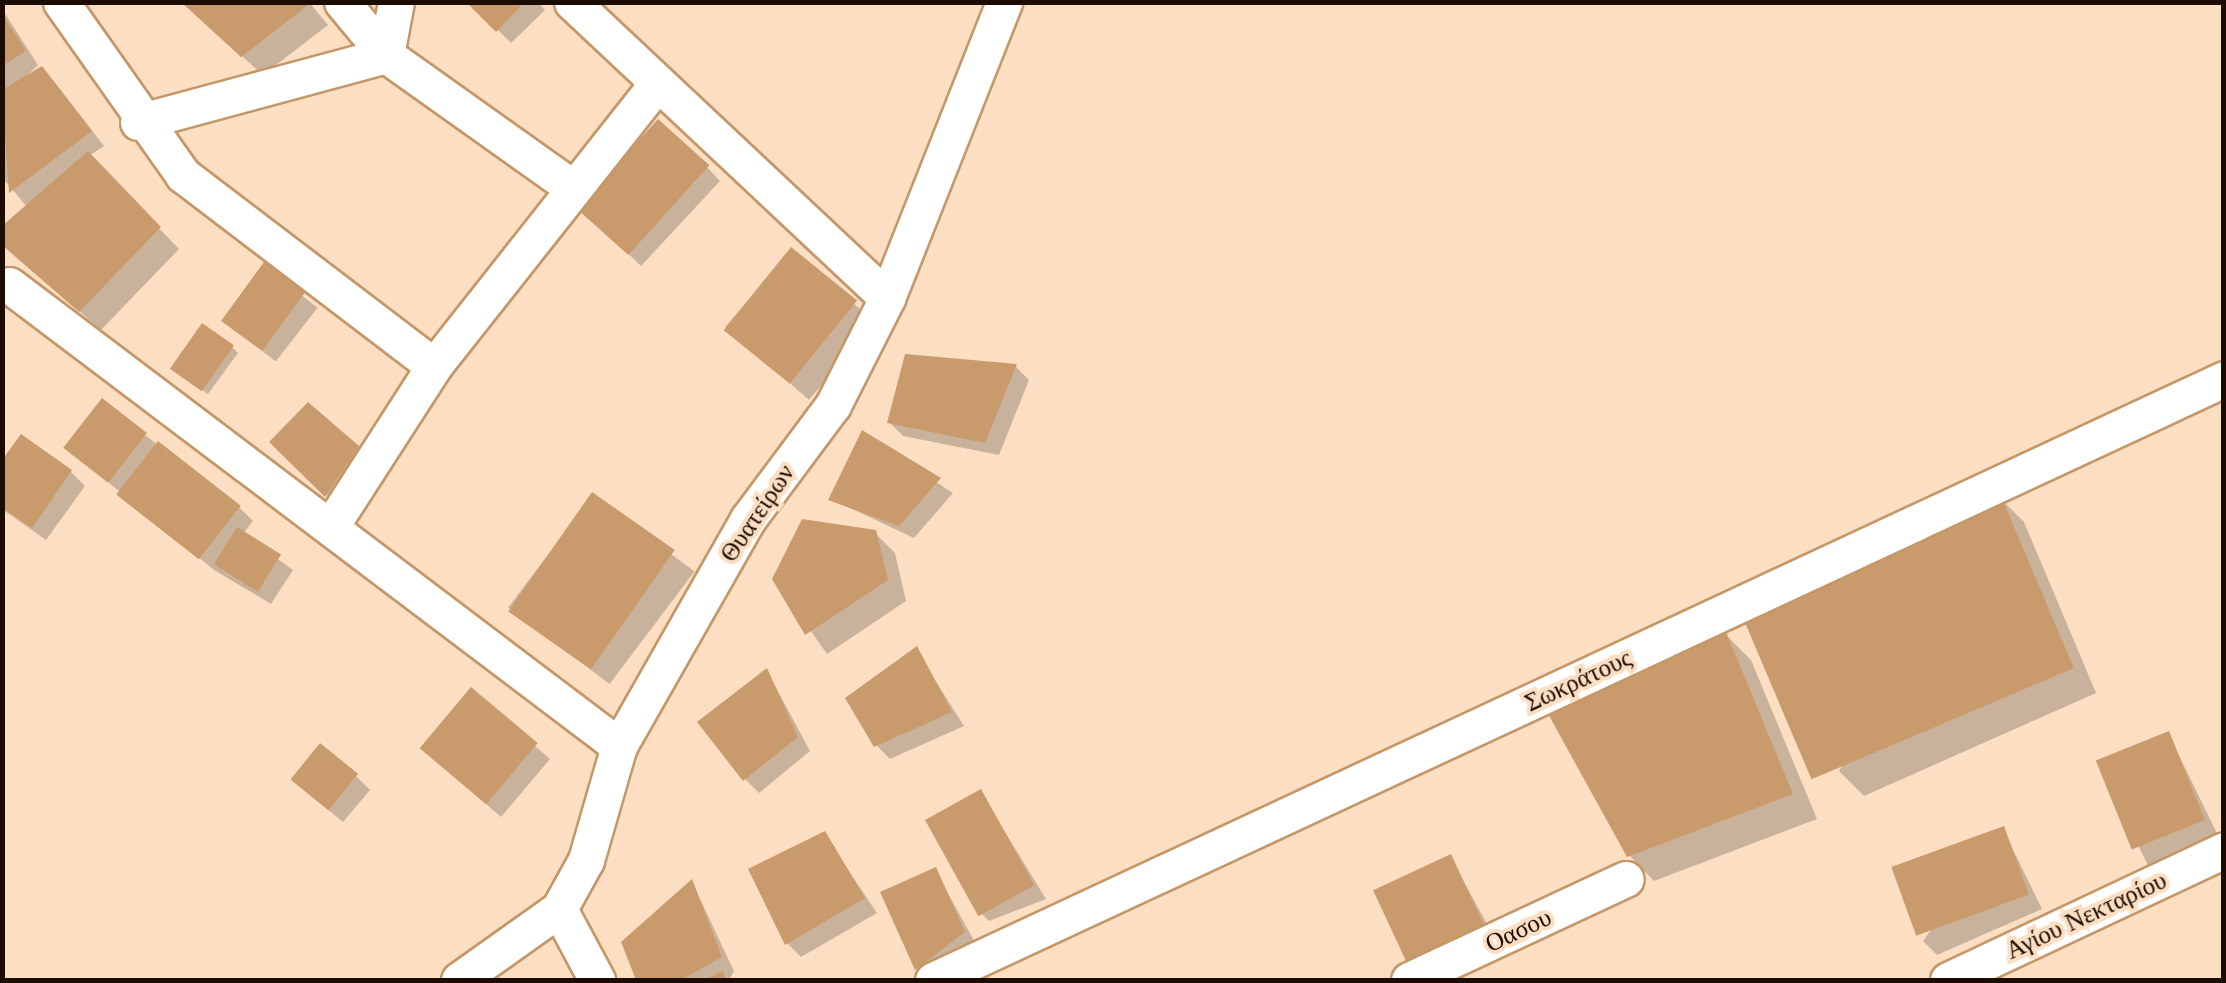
<!DOCTYPE html>
<html>
<head>
<meta charset="utf-8">
<style>
	body { margin:0 }
	#map { position:relative; width:2226px; height:983px; overflow:hidden; background:#fcdfc2; font-family:Lora,serif }
	div>[style] { position:absolute }
	.shadow>* { inset:0; background:#0003; transform-origin:0 0 }
	.building>* { inset:0; background:#c99b6c; transform-origin:0 0 }
	.roads { filter:drop-shadow(2px 0 #c59768) drop-shadow(-2px 0 #c59768) drop-shadow(0 2px #c59768) drop-shadow(0 -2px #c59768) }
	.minor>* { height:35px; margin:-17.5px; padding:0 17.5px; transform-origin:17.5px; border-radius:17.5px; background:#fff }
	span { translate:-50% -50%; white-space:nowrap; text-align:center; line-height:1.15; -webkit-text-stroke:8px #fcdfc2; paint-order:stroke }
	.street-label { font-size:25px; color:#1b0b00 }
	.frame { position:absolute; inset:0; border:5px solid #1b0b00; pointer-events:none }
</style>
</head>
<body>
<div id="map">
	<div class="shadow">
		<i style="clip-path:polygon(182px 2px,309px 2px,328px 25px,263px 75px)"></i>
		<i style="clip-path:polygon(470px 2px,538px 2px,545px 10px,511px 43px)"></i>
		<i style="clip-path:polygon(2px 9px,38px 65px,17px 85px,42px 70px,56px 84px,104px 146px,89px 156px,179px 249px,101px 330px,15px 255px,27px 207px,2px 177px)"></i>
		<i style="clip-path:polygon(707px 167px,720px 181px,641px 266px,580px 207px)"></i>
		<i style="left:792px;top:250px;width:111px;height:102px;rotate:41deg"></i>
		<i style="left:264px;top:266px;width:68px;height:68px;rotate:38deg"></i>
		<i style="clip-path:polygon(232px 347px,238px 353px,208px 394px,178px 373px)"></i>
		<i style="clip-path:polygon(1016px 367px,1029px 380px,999px 455px,903px 436px,889px 422px)"></i>
		<i style="clip-path:polygon(863px 434px,953px 493px,914px 538px,831px 499px)"></i>
		<i style="clip-path:polygon(145px 435px,239px 507px,253px 521px,243px 534px,293px 570px,271px 604px,214px 570px,67px 448px)"></i>
		<i style="clip-path:polygon(273px 442px,358px 448px,372px 461px,340px 508px)"></i>
		<i style="clip-path:polygon(2px 465px,71px 472px,85px 486px,46px 540px,2px 509px)"></i>
		<i style="left:593px;top:495px;width:127px;height:141px;rotate:37deg"></i>
		<i style="clip-path:polygon(1999px 497px,2024px 522px,2096px 693px,1864px 796px,1839px 771px)"></i>
		<i style="clip-path:polygon(804px 521px,875px 533px,895px 553px,906px 601px,827px 654px,774px 579px)"></i>
		<i style="clip-path:polygon(1726px 635px,1751px 660px,1817px 819px,1654px 881px,1629px 855px)"></i>
		<i style="clip-path:polygon(916px 650px,964px 726px,890px 759px,876px 745px)"></i>
		<i style="clip-path:polygon(767px 671px,810px 751px,759px 793px,745px 779px)"></i>
		<i style="clip-path:polygon(471px 691px,550px 759px,501px 817px,437px 762px)"></i>
		<i style="left:2168px;top:733px;width:113px;height:76px;rotate:64deg"></i>
		<i style="clip-path:polygon(356px 776px,370px 790px,343px 822px,306px 792px)"></i>
		<i style="clip-path:polygon(981px 793px,1046px 899px,989px 921px,975px 907px)"></i>
		<i style="clip-path:polygon(2003px 829px,2042px 909px,1937px 955px,1923px 941px)"></i>
		<i style="clip-path:polygon(824px 834px,877px 913px,801px 957px,787px 943px)"></i>
		<i style="clip-path:polygon(1450px 857px,1501px 949px,1413px 970px)"></i>
		<i style="clip-path:polygon(935px 870px,977px 946px,929px 980px,883px 893px)"></i>
		<i style="clip-path:polygon(692px 882px,734px 971px,729px 980px,639px 980px,624px 943px)"></i>
	</div>
	<div class="building">
		<i style="clip-path:polygon(181px 2px,312px 2px,241px 57px)"></i>
		<i style="clip-path:polygon(466px 2px,525px 2px,496px 32px)"></i>
		<i style="clip-path:polygon(2px 14px,26px 51px,2px 66px)"></i>
		<i style="clip-path:polygon(42px 66px,92px 131px,9px 193px,2px 90px)"></i>
		<i style="left:658px;top:119px;width:69px;height:121px;rotate:42deg"></i>
		<i style="clip-path:polygon(88px 151px,161px 227px,79px 312px,2px 245px,2px 226px)"></i>
		<i style="left:791px;top:247px;width:85px;height:107px;rotate:39deg"></i>
		<i style="left:264px;top:262px;width:51px;height:73px;rotate:36deg"></i>
		<i style="left:202px;top:323px;width:39px;height:56px;rotate:35deg"></i>
		<i style="clip-path:polygon(905px 354px,1017px 364px,985px 443px,887px 423px)"></i>
		<i style="left:102px;top:398px;width:57px;height:63px;rotate:38deg"></i>
		<i style="clip-path:polygon(308px 402px,359px 446px,325px 497px,269px 442px)"></i>
		<i style="clip-path:polygon(862px 430px,941px 478px,899px 526px,828px 500px)"></i>
		<i style="clip-path:polygon(21px 434px,72px 470px,32px 528px,2px 508px,2px 460px)"></i>
		<i style="left:158px;top:441px;width:105px;height:68px;rotate:38deg"></i>
		<i style="left:592px;top:492px;width:101px;height:146px;rotate:35deg"></i>
		<i style="left:2000px;top:494px;width:189px;height:285px;rotate:67deg"></i>
		<i style="clip-path:polygon(802px 519px,876px 530px,888px 580px,805px 635px,772px 579px)"></i>
		<i style="left:237px;top:527px;width:52px;height:44px;rotate:32deg"></i>
		<i style="clip-path:polygon(1726px 632px,1793px 794px,1627px 857px,1547px 712px)"></i>
		<i style="clip-path:polygon(917px 646px,952px 712px,874px 747px,845px 698px)"></i>
		<i style="clip-path:polygon(767px 668px,798px 737px,743px 781px,697px 722px)"></i>
		<i style="left:471px;top:687px;width:87px;height:80px;rotate:40deg"></i>
		<i style="left:2169px;top:731px;width:96px;height:79px;rotate:68deg"></i>
		<i style="left:320px;top:743px;width:49px;height:47px;rotate:39deg"></i>
		<i style="left:981px;top:789px;width:110px;height:64px;rotate:61deg"></i>
		<i style="left:2004px;top:826px;width:73px;height:120px;rotate:70deg"></i>
		<i style="clip-path:polygon(825px 831px,865px 898px,785px 945px,748px 869px)"></i>
		<i style="left:1451px;top:854px;width:89px;height:86px;rotate:65deg"></i>
		<i style="clip-path:polygon(936px 867px,965px 932px,915px 970px,880px 892px)"></i>
		<i style="clip-path:polygon(692px 879px,722px 957px,681px 980px,636px 980px,621px 942px)"></i>
		<i style="clip-path:polygon(723px 971px,726px 980px,703px 980px)"></i>
	</div>
	<div class="roads">
		<div class="minor">
			<i style="left:61px;top:2px;width:212px;rotate:54.8deg"></i>
			<i style="left:183px;top:175px;width:315px;rotate:37.3deg"></i>
			<i style="left:396px;top:2px;width:54px;rotate:100.7deg"></i>
			<i style="left:386px;top:55px;width:226px;rotate:35.4deg"></i>
			<i style="left:572px;top:2px;width:432px;rotate:43.2deg"></i>
			<i style="left:138px;top:122px;width:257px;rotate:-15.1deg"></i>
			<i style="left:386px;top:55px;width:69px;rotate:-129.7deg"></i>
			<i style="left:9px;top:285px;width:765px;rotate:37.08deg"></i>
			<i style="left:331px;top:526px;width:190px;rotate:-57.2deg"></i>
			<i style="left:434px;top:366px;width:355px;rotate:-51.7deg"></i>
			<i style="left:559px;top:909px;width:81px;rotate:61.8deg"></i>
			<i style="left:459px;top:980px;width:123px;rotate:-35.4deg"></i>
			<i style="left:559px;top:909px;width:56px;rotate:-61.1deg"></i>
			<i style="left:586px;top:860px;width:119px;rotate:-73.9deg"></i>
			<i style="left:619px;top:746px;width:261px;rotate:-60.4deg"></i>
			<i style="left:748px;top:519px;width:142px;rotate:-53.3deg"></i>
			<i style="left:833px;top:405px;width:120px;rotate:-63.2deg"></i>
			<i style="left:887px;top:298px;width:318px;rotate:-68.4deg"></i>
			<i style="left:933px;top:980px;width:1424px;rotate:-24.96deg"></i>
			<i style="left:1409px;top:980px;width:239px;rotate:-25deg"></i>
			<i style="left:1948px;top:980px;width:305px;rotate:-25.2deg"></i>
		</div>
	</div>
	<div class="street-label">
		<span style="left:757px;top:513px;rotate:-56deg">Θυατείρων</span>
		<span style="left:1578px;top:680px;rotate:-25deg">Σωκράτους</span>
		<span style="left:2086px;top:915px;rotate:-25deg">Αγίου Νεκταρίου</span>
		<span style="left:1518px;top:930px;rotate:-25deg">Οασου</span>
	</div>
	<div class="frame"></div>
</div>
</body>
</html>
